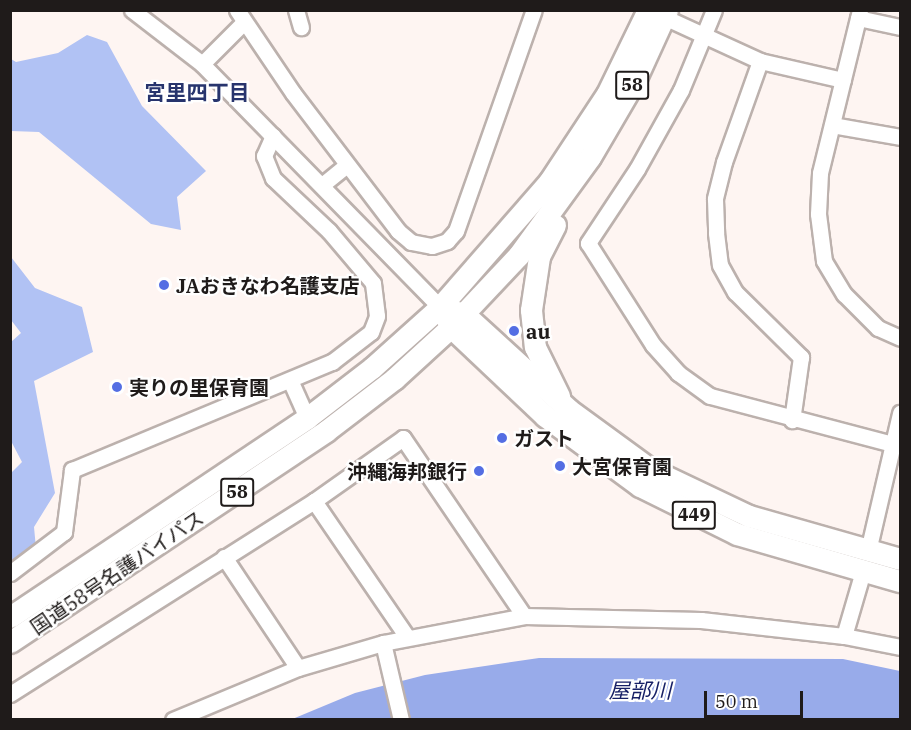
<!DOCTYPE html>
<html>
<head>
<meta charset="utf-8">
<style>
	body { margin:0 }
	#map { position:relative; width:911px; height:730px; overflow:hidden; background:#fef5f2; font-family:"IBM Plex Serif","Noto Sans JP",serif }
	div>[style] { position:absolute }
	.forest>* { inset:0; background:#b1c2f4 }
	.water>* { inset:0; background:#98abea }
	.roads { filter:drop-shadow(2px 0 #bcb1ad) drop-shadow(-2px 0 #bcb1ad) drop-shadow(0 2px #bcb1ad) drop-shadow(0 -2px #bcb1ad) }
	.minor>* { height:15px; margin:-7.5px; padding:0 7.5px; transform-origin:7.5px; border-radius:7.5px; background:#fff }
	.highway>* { height:21px; margin:-10.5px; padding:0 10.5px; transform-origin:10.5px; border-radius:10.5px; background:#fff }
	.dots>* { width:16px; height:16px; translate:-50% -50%; box-sizing:border-box; border:3px solid #fff; border-radius:50% }
	span { translate:-50% -50%; white-space:nowrap; text-align:center; line-height:1.15; -webkit-text-stroke:4.5px #fff; paint-order:stroke }
	.shield-label span { padding:2px 4px; background:#fff; border:2px solid; border-radius:4px; -webkit-text-stroke-width:0 }
	.shield-label { font-size:18px; color:#1f1b1a; font-weight:700 }
	.poi-label { font-size:20px; color:#1f1b1a; font-weight:700 }
	.left { translate:0 -50%; text-align:left }
	.right { translate:-100% -50%; text-align:right }
	.street-label { font-size:20px; color:#1f1b1a }
	.neighbourhood-label { font-size:21px; color:#27346d; font-weight:700 }
	.water-label { font-size:21px; color:#172066; font-style:italic }
	.frame { position:absolute; inset:0; border:12px solid #1f1b1a; pointer-events:none }
	.scale { position:absolute; left:704px; top:691px; width:99px; height:27px; box-sizing:border-box; border:3px solid #1f1b1a; border-top:0; padding-left:8px; font-size:18px; line-height:21px; white-space:nowrap; color:#1f1b1a; -webkit-text-stroke:4px #fff; paint-order:stroke }
</style>
</head>
<body>
<div id="map">
	<div class="forest">
		<i style="clip-path:polygon(87px 35px,107px 42px,142px 106px,206px 171px,177px 197px,181px 230px,151px 224px,39px 132px,11px 131px,11px 59px,16px 62px,58px 53px)"></i>
		<i style="clip-path:polygon(11px 257px,35px 288px,82px 307px,93px 352px,34px 381px,55px 493px,34px 527px,37px 559px,11px 580px,11px 473px,22px 462px,11px 441px,11px 342px,21px 333px,11px 320px)"></i>
	</div>
	<div class="water">
		<i style="clip-path:polygon(539px 658px,843px 659px,900px 671px,900px 719px,290px 720px,355px 693px,425px 675px)"></i>
	</div>
	<div class="roads">
		<div class="minor">
			<i style="left:132px;top:10px;width:88px;rotate:37.6deg"></i>
			<i style="left:202px;top:64px;width:340px;rotate:45.6deg"></i>
			<i style="left:237px;top:10px;width:100px;rotate:56deg"></i>
			<i style="left:293px;top:93px;width:173px;rotate:52.7deg"></i>
			<i style="left:398px;top:231px;width:17px;rotate:40deg"></i>
			<i style="left:411px;top:242px;width:21px;rotate:11deg"></i>
			<i style="left:432px;top:246px;width:16px;rotate:-18deg"></i>
			<i style="left:447px;top:241px;width:13px;rotate:-48deg"></i>
			<i style="left:456px;top:231px;width:234px;rotate:-70.6deg"></i>
			<i style="left:296px;top:10px;width:18px;rotate:74deg"></i>
			<i style="left:714px;top:10px;width:87px;rotate:112.4deg"></i>
			<i style="left:681px;top:90px;width:90px;rotate:119.1deg"></i>
			<i style="left:637px;top:169px;width:89px;rotate:123.5deg"></i>
			<i style="left:588px;top:243px;width:121px;rotate:57.5deg"></i>
			<i style="left:653px;top:345px;width:38px;rotate:48deg"></i>
			<i style="left:678px;top:373px;width:39px;rotate:36deg"></i>
			<i style="left:710px;top:396px;width:196px;rotate:14.7deg"></i>
			<i style="left:860px;top:10px;width:168px;rotate:103.8deg"></i>
			<i style="left:820px;top:173px;width:41px;rotate:92.8deg"></i>
			<i style="left:818px;top:214px;width:47px;rotate:82.7deg"></i>
			<i style="left:824px;top:261px;width:39px;rotate:59deg"></i>
			<i style="left:844px;top:294px;width:48px;rotate:45deg"></i>
			<i style="left:878px;top:328px;width:24px;rotate:24deg"></i>
			<i style="left:664px;top:17px;width:106px;rotate:24.6deg"></i>
			<i style="left:760px;top:61px;width:85px;rotate:12.9deg"></i>
			<i style="left:858px;top:18px;width:43px;rotate:12.1deg"></i>
			<i style="left:760px;top:61px;width:107px;rotate:109.6deg"></i>
			<i style="left:724px;top:162px;width:38px;rotate:104deg"></i>
			<i style="left:715px;top:199px;width:34px;rotate:88deg"></i>
			<i style="left:716px;top:233px;width:32px;rotate:83deg"></i>
			<i style="left:720px;top:265px;width:31px;rotate:61deg"></i>
			<i style="left:735px;top:292px;width:93px;rotate:44.6deg"></i>
			<i style="left:801px;top:357px;width:64px;rotate:98.1deg"></i>
			<i style="left:202px;top:64px;width:59px;rotate:-45deg"></i>
			<i style="left:832px;top:125px;width:69px;rotate:10deg"></i>
			<i style="left:322px;top:185px;width:32px;rotate:-39deg"></i>
			<i style="left:290px;top:380px;width:42px;rotate:65.9deg"></i>
			<i style="left:314px;top:501px;width:165px;rotate:55.6deg"></i>
			<i style="left:868px;top:551px;width:142px;rotate:-76.9deg"></i>
			<i style="left:224px;top:557px;width:133px;rotate:56.3deg"></i>
			<i style="left:10px;top:573px;width:68px;rotate:-37.2deg"></i>
			<i style="left:64px;top:532px;width:63px;rotate:-82.6deg"></i>
			<i style="left:72px;top:470px;width:282px;rotate:-22.6deg"></i>
			<i style="left:332px;top:362px;width:49px;rotate:-37.6deg"></i>
			<i style="left:371px;top:332px;width:17px;rotate:-69deg"></i>
			<i style="left:377px;top:316px;width:33px;rotate:-97deg"></i>
			<i style="left:373px;top:283px;width:68px;rotate:-130.2deg"></i>
			<i style="left:329px;top:231px;width:77px;rotate:-136.6deg"></i>
			<i style="left:273px;top:178px;width:24px;rotate:-112deg"></i>
			<i style="left:264px;top:156px;width:22px;rotate:-66deg"></i>
			<i style="left:844px;top:636px;width:68px;rotate:-73.7deg"></i>
			<i style="left:383px;top:643px;width:79px;rotate:76.8deg"></i>
			<i style="left:10px;top:694px;width:360px;rotate:-32.4deg"></i>
			<i style="left:314px;top:501px;width:109px;rotate:-35.3deg"></i>
			<i style="left:403px;top:438px;width:215px;rotate:55.8deg"></i>
			<i style="left:173px;top:720px;width:135px;rotate:-22.6deg"></i>
			<i style="left:298px;top:668px;width:89px;rotate:-16.4deg"></i>
			<i style="left:383px;top:643px;width:144px;rotate:-10.8deg"></i>
			<i style="left:524px;top:616px;width:177px;rotate:1.3deg"></i>
			<i style="left:701px;top:620px;width:144px;rotate:6.4deg"></i>
			<i style="left:844px;top:636px;width:57px;rotate:11.1deg"></i>
		</div>
		<div class="highway">
			<i style="left:555px;top:225px;width:36px;rotate:117deg"></i>
			<i style="left:539px;top:257px;width:54px;rotate:98.6deg"></i>
			<i style="left:531px;top:310px;width:37px;rotate:84deg"></i>
			<i style="left:535px;top:347px;width:55px;rotate:63.9deg"></i>
			<i style="left:453px;top:311px;width:11px;rotate:15deg"></i>
			<i style="left:464px;top:314px;width:142px;rotate:42.4deg"></i>
			<i style="left:569px;top:410px;width:100px;rotate:36.1deg"></i>
			<i style="left:650px;top:469px;width:110px;rotate:25.4deg"></i>
			<i style="left:749px;top:516px;width:157px;rotate:15.9deg"></i>
			<i style="left:445px;top:316px;width:13px;rotate:61deg"></i>
			<i style="left:451px;top:327px;width:129px;rotate:43.4deg"></i>
			<i style="left:545px;top:416px;width:118px;rotate:36.4deg"></i>
			<i style="left:640px;top:486px;width:108px;rotate:26.3deg"></i>
			<i style="left:737px;top:534px;width:170px;rotate:16.1deg"></i>
			<i style="left:10px;top:617px;width:358px;rotate:-33.8deg"></i>
			<i style="left:307px;top:418px;width:82px;rotate:-37.6deg"></i>
			<i style="left:372px;top:368px;width:91px;rotate:-41.9deg"></i>
			<i style="left:440px;top:307px;width:166px;rotate:-48.9deg"></i>
			<i style="left:549px;top:182px;width:105px;rotate:-56.6deg"></i>
			<i style="left:607px;top:94px;width:93px;rotate:-64deg"></i>
			<i style="left:10px;top:642px;width:380px;rotate:-33.7deg"></i>
			<i style="left:326px;top:431px;width:86px;rotate:-37.4deg"></i>
			<i style="left:394px;top:379px;width:77px;rotate:-42.4deg"></i>
			<i style="left:451px;top:327px;width:98px;rotate:-46.7deg"></i>
			<i style="left:518px;top:256px;width:122px;rotate:-54deg"></i>
			<i style="left:590px;top:157px;width:89px;rotate:-59.7deg"></i>
			<i style="left:635px;top:80px;width:77px;rotate:-65.4deg"></i>
		</div>
	</div>
	<div class="dots">
		<i style="left:164px;top:285px;background:#546ee3"></i>
		<i style="left:514px;top:331px;background:#546ee3"></i>
		<i style="left:117px;top:387px;background:#546ee3"></i>
		<i style="left:502px;top:438px;background:#546ee3"></i>
		<i style="left:560px;top:466px;background:#546ee3"></i>
		<i style="left:479px;top:471px;background:#546ee3"></i>
	</div>
	<div class="shield-label">
		<span style="left:632px;top:85px">58</span>
		<span style="left:237px;top:492px">58</span>
		<span style="left:694px;top:515px">449</span>
	</div>
	<div class="poi-label">
		<span class="left" style="left:176px;top:285px">JAおきなわ名護支店</span>
		<span class="left" style="left:526px;top:331px">au</span>
		<span class="left" style="left:129px;top:387px">実りの里保育園</span>
		<span class="left" style="left:514px;top:438px">ガスト</span>
		<span class="left" style="left:572px;top:466px">大宮保育園</span>
		<span class="right" style="left:467px;top:471px">沖縄海邦銀行</span>
	</div>
	<div class="street-label">
		<span style="left:117px;top:572px;rotate:-34deg">国道58号名護バイパス</span>
	</div>
	<div class="neighbourhood-label">
		<span style="left:197px;top:92px">宮里四丁目</span>
	</div>
	<div class="water-label">
		<span style="left:640px;top:690px">屋部川</span>
	</div>
	<div class="frame"></div>
	<div class="scale">50 m</div>
</div>
</body>
</html>
